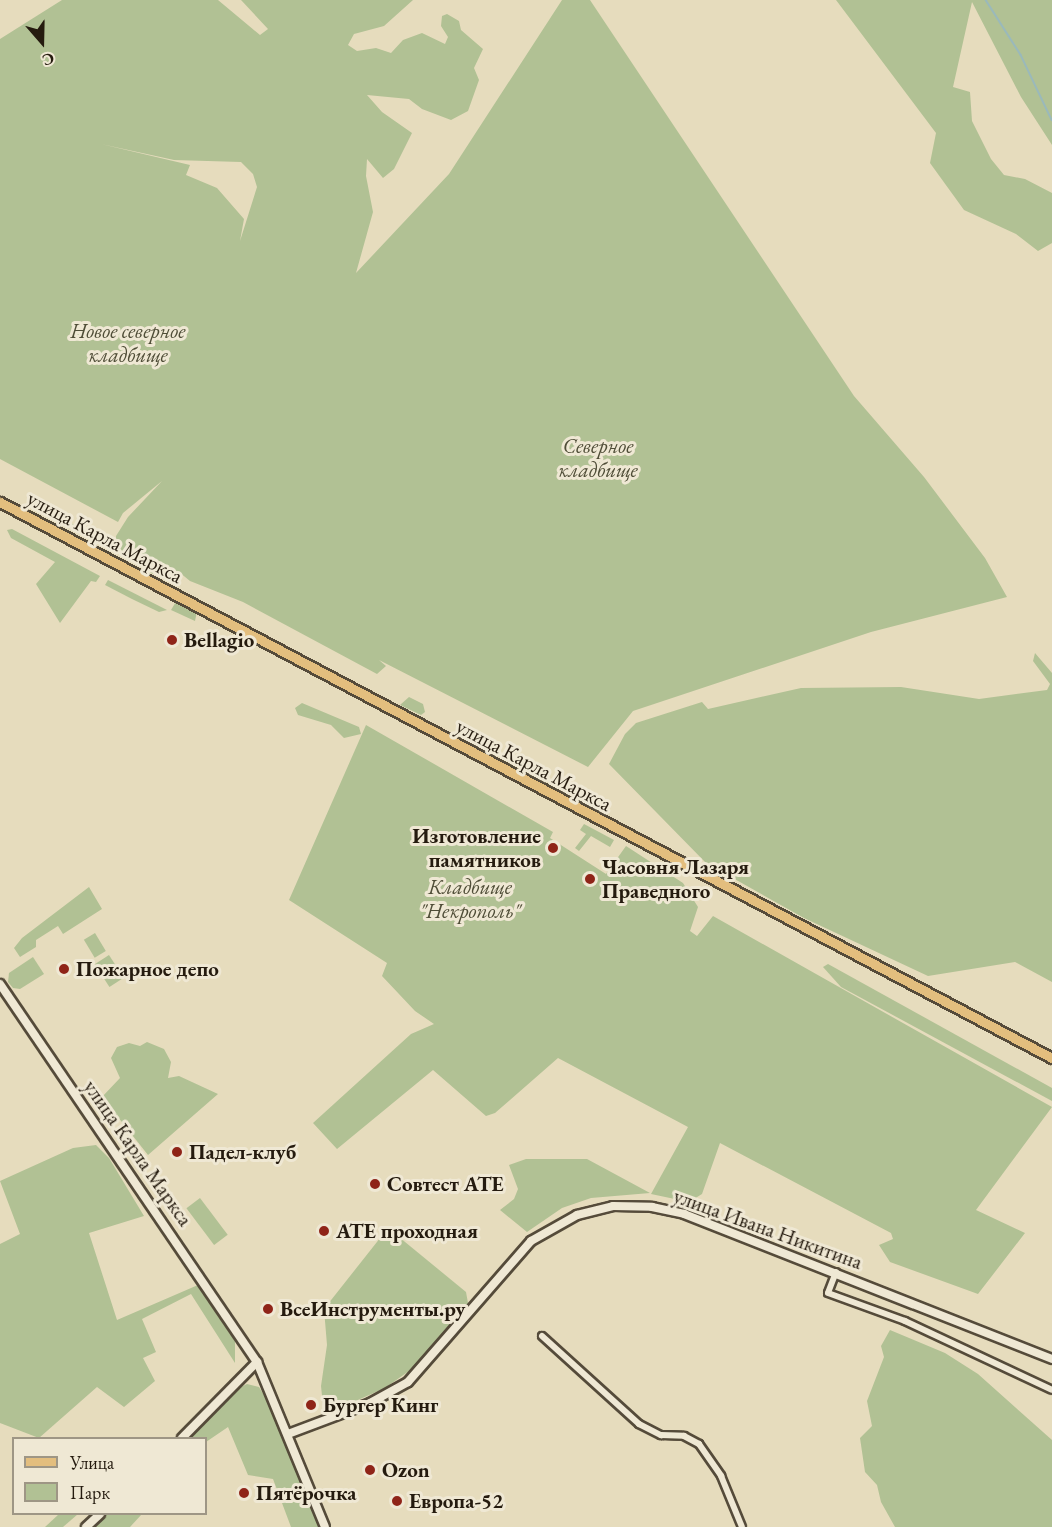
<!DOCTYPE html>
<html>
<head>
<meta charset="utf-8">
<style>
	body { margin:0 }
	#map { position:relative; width:1052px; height:1527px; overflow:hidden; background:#e6dcbd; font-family:"EB Garamond",serif }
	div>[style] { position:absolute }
	.green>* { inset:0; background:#b1c194; transform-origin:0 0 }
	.stream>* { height:1.5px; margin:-0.75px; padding:0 0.75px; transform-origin:0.75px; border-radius:0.75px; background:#9ab9bb }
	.roads { filter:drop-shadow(2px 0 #554b3a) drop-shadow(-2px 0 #554b3a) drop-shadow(0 2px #554b3a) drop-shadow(0 -2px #554b3a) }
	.minor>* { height:6px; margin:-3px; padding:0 3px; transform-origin:3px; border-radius:3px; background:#efe8d4 }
	.tertiary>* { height:8px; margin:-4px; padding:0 4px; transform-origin:4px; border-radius:4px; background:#efe8d4 }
	.secondary>* { height:8px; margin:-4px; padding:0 4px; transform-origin:4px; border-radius:4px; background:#efe8d4 }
	.primary>* { height:9px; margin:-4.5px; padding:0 4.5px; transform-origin:4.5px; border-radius:4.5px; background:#e3be7e }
	.dots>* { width:16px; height:16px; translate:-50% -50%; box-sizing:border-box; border:3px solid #efe8d4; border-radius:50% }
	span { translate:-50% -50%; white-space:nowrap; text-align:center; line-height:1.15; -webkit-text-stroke:6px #efe8d4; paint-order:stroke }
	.park-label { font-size:21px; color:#4f4d37; font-style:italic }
	.street-label { font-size:21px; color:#251b0f }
	.poi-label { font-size:21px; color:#251b0f; font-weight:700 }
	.left { translate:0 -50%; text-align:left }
	.right { translate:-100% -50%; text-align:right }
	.legend { position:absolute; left:12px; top:1437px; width:195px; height:78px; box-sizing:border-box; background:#efe8d4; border:2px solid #9e9685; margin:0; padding:8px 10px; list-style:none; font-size:18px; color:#251b0f }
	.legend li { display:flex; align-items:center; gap:12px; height:30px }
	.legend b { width:30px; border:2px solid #9e9685 }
	.north { position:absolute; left:12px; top:12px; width:60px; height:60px; -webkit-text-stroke:4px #efe8d4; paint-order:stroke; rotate:160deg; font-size:16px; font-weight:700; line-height:24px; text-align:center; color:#251b0f }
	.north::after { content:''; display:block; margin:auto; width:21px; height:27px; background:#251b0f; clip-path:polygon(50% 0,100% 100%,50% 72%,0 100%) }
</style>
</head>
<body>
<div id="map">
	<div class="green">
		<i style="clip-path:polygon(evenodd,62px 0,218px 0,260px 35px,268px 29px,241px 0,413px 0,384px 26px,354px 34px,348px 45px,357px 51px,376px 48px,391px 53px,403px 40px,422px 33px,445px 44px,448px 37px,441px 26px,442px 16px,447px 14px,459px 21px,461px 30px,483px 49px,474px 68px,479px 80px,468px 111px,451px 120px,422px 109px,409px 99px,367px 95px,382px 112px,412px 133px,394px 169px,383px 178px,367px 159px,366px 176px,373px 212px,356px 273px,449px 174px,562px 0,590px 0,854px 396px,924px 477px,985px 558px,1007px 597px,871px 632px,633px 711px,588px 767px,379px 660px,386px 666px,377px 674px,243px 602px,190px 581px,179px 572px,153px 574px,129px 560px,116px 543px,116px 536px,128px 517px,162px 481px,123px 513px,118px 522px,0 459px,0 39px,62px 0,101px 144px,174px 160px,241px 162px,253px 174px,257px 187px,240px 241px,244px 219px,217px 188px,186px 175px,190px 165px,101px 144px)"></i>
		<i style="clip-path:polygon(836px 0,1052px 0,1052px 145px,1021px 97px,972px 2px,953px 87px,970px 92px,972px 121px,991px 159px,1004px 175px,1025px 179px,1052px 193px,1052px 243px,1038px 251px,1016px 234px,964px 210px,930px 163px,936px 133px)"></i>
		<i style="clip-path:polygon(29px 500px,109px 544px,110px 548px,26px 505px)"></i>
		<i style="clip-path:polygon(12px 529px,100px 576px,96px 582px,91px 581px,60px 623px,36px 584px,55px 562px,11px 538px,7px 530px)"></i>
		<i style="clip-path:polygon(108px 580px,167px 610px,159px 612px,132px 599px,105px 585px)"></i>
		<i style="clip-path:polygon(177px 600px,197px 611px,195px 621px,171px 610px)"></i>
		<i style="clip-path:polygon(1035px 653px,1052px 673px,1052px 982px,1015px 962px,928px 976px,804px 918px,706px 863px,609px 764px,625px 734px,636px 723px,702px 702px,708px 709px,801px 688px,901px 687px,979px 699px,1047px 690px,1050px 684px,1033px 661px)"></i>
		<i style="clip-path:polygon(409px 697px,423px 704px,425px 712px,421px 715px,400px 705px)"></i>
		<i style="clip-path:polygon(302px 703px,359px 727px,361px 734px,344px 738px,331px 725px,298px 715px,295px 708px)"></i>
		<i style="clip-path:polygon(366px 725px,553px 832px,550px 838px,606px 874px,626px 846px,683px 883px,698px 907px,690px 931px,697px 936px,713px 916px,1052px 1107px,976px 1210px,1025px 1233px,978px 1294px,890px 1262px,879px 1245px,893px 1239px,891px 1233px,720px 1143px,702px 1194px,689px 1202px,651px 1194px,688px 1127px,558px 1058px,495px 1113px,486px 1116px,433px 1070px,337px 1149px,313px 1123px,411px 1034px,434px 1024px,415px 1011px,382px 976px,387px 963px,289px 900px)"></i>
		<i style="clip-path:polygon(584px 824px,614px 840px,610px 847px,591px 836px,579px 851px,575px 848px,586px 834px,580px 830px)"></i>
		<i style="clip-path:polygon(89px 887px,102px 909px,63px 934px,58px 926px,36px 940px,36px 947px,20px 957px,14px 948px,22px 938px)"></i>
		<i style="left:95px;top:933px;width:21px;height:13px;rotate:59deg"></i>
		<i style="left:109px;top:955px;width:27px;height:17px;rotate:57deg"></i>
		<i style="clip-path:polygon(33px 957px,44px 974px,20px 989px,13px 988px,8px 982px,9px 973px)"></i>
		<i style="clip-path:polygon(828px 964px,1052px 1088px,1052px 1101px,841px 987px,823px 967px)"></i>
		<i style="clip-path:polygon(147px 1042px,164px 1049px,171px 1062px,168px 1078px,179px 1076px,218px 1094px,148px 1155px,102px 1097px,120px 1078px,111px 1058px,117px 1047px,129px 1043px,140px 1046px)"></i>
		<i style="clip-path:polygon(96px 1145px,109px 1158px,144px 1216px,89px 1233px,117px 1320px,198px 1285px,235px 1341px,235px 1363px,191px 1294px,142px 1319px,156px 1352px,143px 1358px,155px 1381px,124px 1407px,97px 1387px,39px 1438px,0 1423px,0 1244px,20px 1234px,0 1181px,73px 1148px)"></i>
		<i style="clip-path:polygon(526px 1159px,587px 1159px,650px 1193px,591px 1198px,562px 1208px,527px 1232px,500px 1210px,514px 1199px,518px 1189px,509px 1165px)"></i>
		<i style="left:200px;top:1198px;width:46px;height:17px;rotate:53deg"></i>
		<i style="clip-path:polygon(388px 1228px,466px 1292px,468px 1303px,432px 1350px,409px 1371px,385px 1388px,324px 1415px,321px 1386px,327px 1345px,324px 1309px)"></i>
		<i style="clip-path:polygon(890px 1330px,945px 1353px,978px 1374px,1052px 1440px,1052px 1527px,895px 1527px,881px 1502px,877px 1485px,865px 1472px,860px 1438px,872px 1426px,867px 1401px,884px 1357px,881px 1346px)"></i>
		<i style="clip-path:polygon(247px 1384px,259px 1387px,273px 1409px,319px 1527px,291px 1527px,273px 1479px,248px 1475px,228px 1427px,206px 1442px,206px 1438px,188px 1438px,235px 1390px)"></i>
		<i style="clip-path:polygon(59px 1514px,78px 1514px,63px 1527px,45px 1527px)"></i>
		<i style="clip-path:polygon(105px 1514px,142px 1514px,130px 1527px,91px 1527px)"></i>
	</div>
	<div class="stream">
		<i style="left:986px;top:0;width:65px;rotate:57.5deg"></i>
		<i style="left:1021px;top:55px;width:72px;rotate:64.5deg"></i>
	</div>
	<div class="roads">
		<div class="minor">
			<i style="left:836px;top:1272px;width:22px;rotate:111deg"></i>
			<i style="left:828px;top:1293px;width:82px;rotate:20deg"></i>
			<i style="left:905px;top:1321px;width:162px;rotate:25.1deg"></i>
			<i style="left:542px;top:1336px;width:131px;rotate:42.2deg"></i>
			<i style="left:639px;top:1424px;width:25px;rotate:27deg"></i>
			<i style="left:661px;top:1435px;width:23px;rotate:2deg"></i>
			<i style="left:684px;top:1436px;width:17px;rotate:28deg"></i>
			<i style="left:699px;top:1444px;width:39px;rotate:55deg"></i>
			<i style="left:721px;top:1476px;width:55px;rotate:67.6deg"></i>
		</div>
		<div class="tertiary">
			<i style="left:182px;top:1438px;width:107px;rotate:-45.4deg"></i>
			<i style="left:86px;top:1527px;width:19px;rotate:-43deg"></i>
		</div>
		<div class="secondary">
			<i style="left:0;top:984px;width:457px;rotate:55.8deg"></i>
			<i style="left:257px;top:1362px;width:178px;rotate:67.6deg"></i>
			<i style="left:288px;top:1434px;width:88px;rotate:-20.7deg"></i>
			<i style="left:370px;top:1403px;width:43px;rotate:-28.9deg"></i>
			<i style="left:408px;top:1382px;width:187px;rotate:-48.9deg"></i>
			<i style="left:531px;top:1241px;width:53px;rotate:-29.5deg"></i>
			<i style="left:577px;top:1215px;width:37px;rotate:-14deg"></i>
			<i style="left:613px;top:1206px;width:39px;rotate:1deg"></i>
			<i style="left:652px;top:1207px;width:33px;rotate:12deg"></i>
			<i style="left:684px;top:1214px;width:396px;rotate:21.5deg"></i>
		</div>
		<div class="primary">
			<i style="left:0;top:502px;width:1190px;rotate:27.86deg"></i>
		</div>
	</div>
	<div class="dots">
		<i style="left:172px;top:640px;background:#8f2418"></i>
		<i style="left:553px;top:848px;background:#8f2418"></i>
		<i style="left:590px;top:879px;background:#8f2418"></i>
		<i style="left:64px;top:969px;background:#8f2418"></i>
		<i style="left:177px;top:1152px;background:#8f2418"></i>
		<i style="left:375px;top:1184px;background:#8f2418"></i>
		<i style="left:324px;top:1231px;background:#8f2418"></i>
		<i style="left:268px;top:1309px;background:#8f2418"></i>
		<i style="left:311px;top:1405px;background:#8f2418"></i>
		<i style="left:370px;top:1470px;background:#8f2418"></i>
		<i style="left:244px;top:1493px;background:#8f2418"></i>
		<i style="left:397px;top:1501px;background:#8f2418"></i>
	</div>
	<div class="park-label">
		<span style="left:128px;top:343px">Новое северное<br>кладбище</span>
		<span style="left:598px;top:458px">Северное<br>кладбище</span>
		<span style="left:470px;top:899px">Кладбище<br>"Некрополь"</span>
	</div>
	<div class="street-label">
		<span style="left:105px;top:537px;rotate:28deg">улица Карла Маркса</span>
		<span style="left:534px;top:765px;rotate:28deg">улица Карла Маркса</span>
		<span style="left:138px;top:1153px;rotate:55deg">улица Карла Маркса</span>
		<span style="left:768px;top:1229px;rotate:20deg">улица Ивана Никитина</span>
	</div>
	<div class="poi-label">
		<span class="left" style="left:184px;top:640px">Bellagio</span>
		<span class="right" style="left:541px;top:848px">Изготовление<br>памятников</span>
		<span class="left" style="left:602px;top:879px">Часовня Лазаря<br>Праведного</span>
		<span class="left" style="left:76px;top:969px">Пожарное депо</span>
		<span class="left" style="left:189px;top:1152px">Падел-клуб</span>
		<span class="left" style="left:387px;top:1184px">Совтест АТЕ</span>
		<span class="left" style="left:336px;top:1231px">АТЕ проходная</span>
		<span class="left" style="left:280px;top:1309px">ВсеИнструменты.ру</span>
		<span class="left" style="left:323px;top:1405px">Бургер Кинг</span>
		<span class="left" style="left:382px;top:1470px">Ozon</span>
		<span class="left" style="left:256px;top:1493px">Пятёрочка</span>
		<span class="left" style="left:409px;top:1501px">Европа-52</span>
	</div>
	<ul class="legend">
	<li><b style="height:8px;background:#e3be7e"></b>Улица</li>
	<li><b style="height:16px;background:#b1c194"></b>Парк</li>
	</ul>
	<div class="north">С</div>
</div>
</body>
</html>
